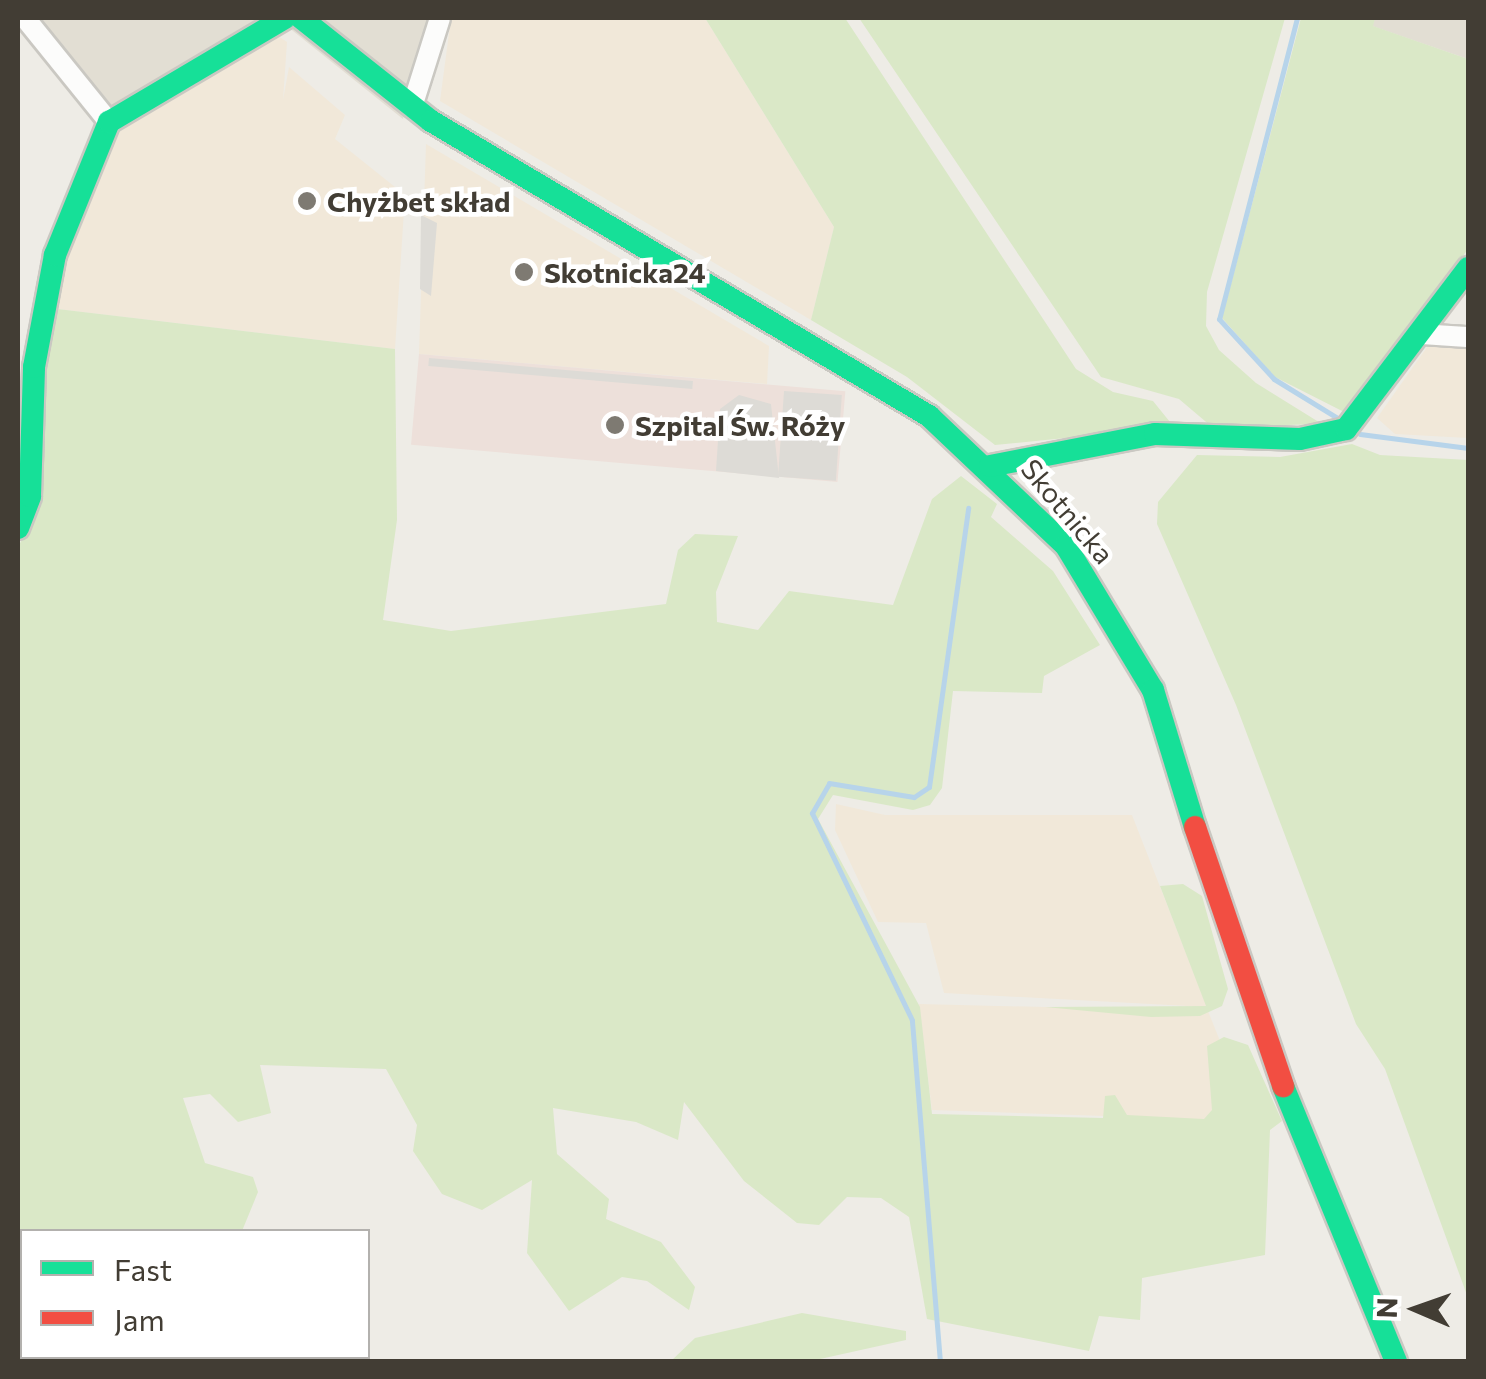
<!DOCTYPE html>
<html>
<head>
<meta charset="utf-8">
<style>
	body { margin:0 }
	#map { position:relative; width:1486px; height:1379px; overflow:hidden; background:#eeece6; font-family:Commissioner,sans-serif }
	div>[style] { position:absolute }
	.residential>* { inset:0; background:#e2ded3 }
	.commercial>* { inset:0; background:#f1e8d9 }
	.medical>* { inset:0; background:#ede0da; transform-origin:0 0 }
	.green>* { inset:0; background:#dae8c7 }
	.parking>* { inset:0; background:#dddbd6; transform-origin:0 0 }
	.stream>* { height:5px; margin:-2.5px; padding:0 2.5px; transform-origin:2.5px; border-radius:2.5px; background:#b7d4ea }
	.roads { filter:drop-shadow(2px 0 #cac8c2) drop-shadow(-2px 0 #cac8c2) drop-shadow(0 2px #cac8c2) drop-shadow(0 -2px #cac8c2) }
	.street>* { height:20px; margin:-10px; padding:0 10px; transform-origin:10px; border-radius:10px; background:#fcfcfb }
	.fast>* { height:22px; margin:-11px; padding:0 11px; transform-origin:11px; border-radius:11px; background:#16e098 }
	.jam>* { height:22px; margin:-11px; padding:0 11px; transform-origin:11px; border-radius:11px; background:#f24e42 }
	.dots>* { width:28px; height:28px; translate:-50% -50%; box-sizing:border-box; border:5px solid #fff; border-radius:50% }
	span { translate:-50% -50%; white-space:nowrap; text-align:center; line-height:1.15; -webkit-text-stroke:9px #fff; paint-order:stroke }
	.poi-label { font-size:28px; color:#423d34; font-weight:700 }
	.left { translate:0 -50%; text-align:left }
	.street-label { font-size:28px; color:#423d34 }
	.frame { position:absolute; inset:0; border:20px solid #423d34; pointer-events:none }
	.legend { position:absolute; left:20px; top:1229px; width:350px; height:130px; box-sizing:border-box; background:#fff; border:2px solid #b3b1ae; margin:0; padding:12px 18px; list-style:none; font-size:30px; color:#423d34 }
	.legend li { display:flex; align-items:center; gap:20px; height:50px }
	.legend b { width:50px; border:2px solid #b3b1ae }
	.north { position:absolute; left:1366px; top:1259px; width:100px; height:100px; -webkit-text-stroke:8px #fff; paint-order:stroke; rotate:272deg; font-size:28px; font-weight:700; line-height:40px; text-align:center; color:#423d34 }
	.north::after { content:''; display:block; margin:auto; width:35px; height:45px; background:#423d34; clip-path:polygon(50% 0,100% 100%,50% 72%,0 100%) }
</style>
</head>
<body>
<div id="map">
	<div class="residential">
		<i style="clip-path:polygon(32px 18px,430px 18px,403px 119px,278px 19px,107px 110px)"></i>
		<i style="clip-path:polygon(1375px 18px,1468px 18px,1468px 59px,1372px 26px)"></i>
	</div>
	<div class="commercial">
		<i style="clip-path:polygon(451px 18px,705px 18px,834px 227px,811px 320px,440px 101px)"></i>
		<i style="clip-path:polygon(278px 36px,287px 42px,283px 100px,289px 67px,345px 115px,335px 139px,405px 195px,395px 349px,49px 308px,120px 121px)"></i>
		<i style="clip-path:polygon(426px 144px,769px 346px,767px 384px,419px 354px)"></i>
		<i style="clip-path:polygon(1430px 343px,1468px 346px,1468px 438px,1395px 434px,1377px 418px)"></i>
		<i style="clip-path:polygon(836px 804px,885px 815px,1132px 815px,1207px 1007px,944px 993px,926px 923px,878px 922px,835px 830px)"></i>
		<i style="clip-path:polygon(919px 1004px,1208px 1011px,1252px 1121px,932px 1110px)"></i>
	</div>
	<div class="medical">
		<i style="left:419px;top:354px;width:428px;height:91px;rotate:5deg"></i>
	</div>
	<div class="green">
		<i style="clip-path:polygon(705px 18px,845px 18px,1076px 369px,1113px 392px,1153px 401px,1174px 427px,995px 445px,907px 377px,811px 320px,834px 227px)"></i>
		<i style="clip-path:polygon(859px 18px,1285px 18px,1207px 292px,1206px 326px,1219px 350px,1256px 383px,1322px 424px,1212px 427px,1179px 399px,1101px 377px)"></i>
		<i style="clip-path:polygon(1301px 18px,1375px 18px,1373px 26px,1468px 59px,1468px 249px,1348px 414px,1275px 377px,1222px 318px)"></i>
		<i style="clip-path:polygon(49px 308px,395px 349px,397px 520px,383px 620px,451px 631px,666px 604px,678px 550px,695px 534px,738px 536px,716px 592px,717px 622px,758px 630px,789px 591px,893px 605px,932px 499px,961px 476px,997px 504px,991px 517px,1053px 571px,1100px 645px,1044px 676px,1042px 693px,953px 691px,942px 788px,930px 805px,913px 810px,833px 795px,818px 819px,920px 1007px,932px 1114px,1103px 1118px,1105px 1096px,1115px 1095px,1127px 1115px,1204px 1119px,1212px 1110px,1207px 1046px,1224px 1037px,1248px 1045px,1282px 1121px,1270px 1130px,1265px 1255px,1142px 1278px,1140px 1320px,1099px 1316px,1089px 1351px,927px 1319px,909px 1217px,881px 1198px,847px 1197px,819px 1225px,797px 1223px,744px 1181px,684px 1102px,678px 1140px,636px 1122px,553px 1108px,557px 1154px,609px 1199px,606px 1219px,661px 1242px,695px 1287px,689px 1310px,647px 1281px,622px 1277px,569px 1311px,527px 1253px,532px 1180px,482px 1210px,442px 1194px,413px 1151px,417px 1125px,386px 1069px,260px 1065px,271px 1113px,238px 1122px,210px 1094px,183px 1098px,205px 1163px,253px 1177px,258px 1192px,242px 1231px,22px 1232px,18px 1344px,18px 547px,27px 530px)"></i>
		<i style="clip-path:polygon(1352px 444px,1380px 455px,1468px 460px,1468px 1298px,1385px 1069px,1356px 1024px,1236px 705px,1157px 524px,1158px 502px,1197px 455px,1280px 457px)"></i>
		<i style="clip-path:polygon(1183px 884px,1202px 896px,1228px 989px,1222px 1006px,1200px 1016px,1151px 1017px,1045px 1007px,1206px 1006px,1160px 886px)"></i>
		<i style="clip-path:polygon(802px 1313px,906px 1331px,906px 1340px,811px 1361px,671px 1361px,695px 1338px)"></i>
	</div>
	<div class="parking">
		<i style="clip-path:polygon(421px 215px,437px 223px,431px 296px,420px 289px)"></i>
		<i style="left:429px;top:358px;width:265px;height:8px;rotate:5deg"></i>
		<i style="left:784px;top:391px;width:58px;height:86px;rotate:4deg"></i>
		<i style="clip-path:polygon(739px 395px,771px 404px,779px 478px,716px 471px,720px 409px)"></i>
	</div>
	<div class="stream">
		<i style="left:1297px;top:18px;width:311px;rotate:104.5deg"></i>
		<i style="left:1219px;top:319px;width:81px;rotate:47.5deg"></i>
		<i style="left:1274px;top:379px;width:79px;rotate:31.5deg"></i>
		<i style="left:1360px;top:434px;width:109px;rotate:7.4deg"></i>
		<i style="left:940px;top:1362px;width:343px;rotate:-94.7deg"></i>
		<i style="left:912px;top:1020px;width:230px;rotate:-115.8deg"></i>
		<i style="left:812px;top:813px;width:34px;rotate:-60deg"></i>
		<i style="left:829px;top:783px;width:86px;rotate:9.4deg"></i>
		<i style="left:914px;top:797px;width:18px;rotate:-34deg"></i>
		<i style="left:929px;top:787px;width:282px;rotate:-82deg"></i>
	</div>
	<div class="roads">
		<div class="street">
			<i style="left:25px;top:18px;width:134px;rotate:51.1deg"></i>
			<i style="left:412px;top:107px;width:93px;rotate:-72.5deg"></i>
			<i style="left:1421px;top:334px;width:47px;rotate:3.7deg"></i>
		</div>
		<div class="fast">
			<i style="left:301px;top:18px;width:166px;rotate:38.4deg"></i>
			<i style="left:431px;top:121px;width:579px;rotate:30.64deg"></i>
			<i style="left:929px;top:416px;width:189px;rotate:43.5deg"></i>
			<i style="left:1066px;top:546px;width:168px;rotate:58.9deg"></i>
			<i style="left:1153px;top:690px;width:143px;rotate:73deg"></i>
			<i style="left:990px;top:466px;width:168px;rotate:-11deg"></i>
			<i style="left:1155px;top:434px;width:145px;rotate:2deg"></i>
			<i style="left:1300px;top:439px;width:47px;rotate:-12.3deg"></i>
			<i style="left:1346px;top:429px;width:202px;rotate:-52.8deg"></i>
			<i style="left:18px;top:528px;width:34px;rotate:-69deg"></i>
			<i style="left:30px;top:496px;width:129px;rotate:-88.2deg"></i>
			<i style="left:34px;top:367px;width:114px;rotate:-79.4deg"></i>
			<i style="left:55px;top:255px;width:144px;rotate:-67.9deg"></i>
			<i style="left:109px;top:122px;width:204px;rotate:-30.6deg"></i>
			<i style="left:1283px;top:1086px;width:298px;rotate:67.7deg"></i>
		</div>
		<div class="jam">
			<i style="left:1195px;top:827px;width:274px;rotate:71.2deg"></i>
		</div>
	</div>
	<div class="dots">
		<i style="left:307px;top:201px;background:#7e7a72"></i>
		<i style="left:524px;top:272px;background:#7e7a72"></i>
		<i style="left:615px;top:425px;background:#7e7a72"></i>
	</div>
	<div class="poi-label">
		<span class="left" style="left:327px;top:201px">Chyżbet skład</span>
		<span class="left" style="left:544px;top:272px">Skotnicka24</span>
		<span class="left" style="left:635px;top:425px">Szpital Św. Róży</span>
	</div>
	<div class="street-label">
		<span style="left:1068px;top:511px;rotate:50deg">Skotnicka</span>
	</div>
	<div class="frame"></div>
	<ul class="legend">
	<li><b style="height:12px;background:#16e098"></b>Fast</li>
	<li><b style="height:12px;background:#f24e42"></b>Jam</li>
	</ul>
	<div class="north">N</div>
</div>
</body>
</html>
